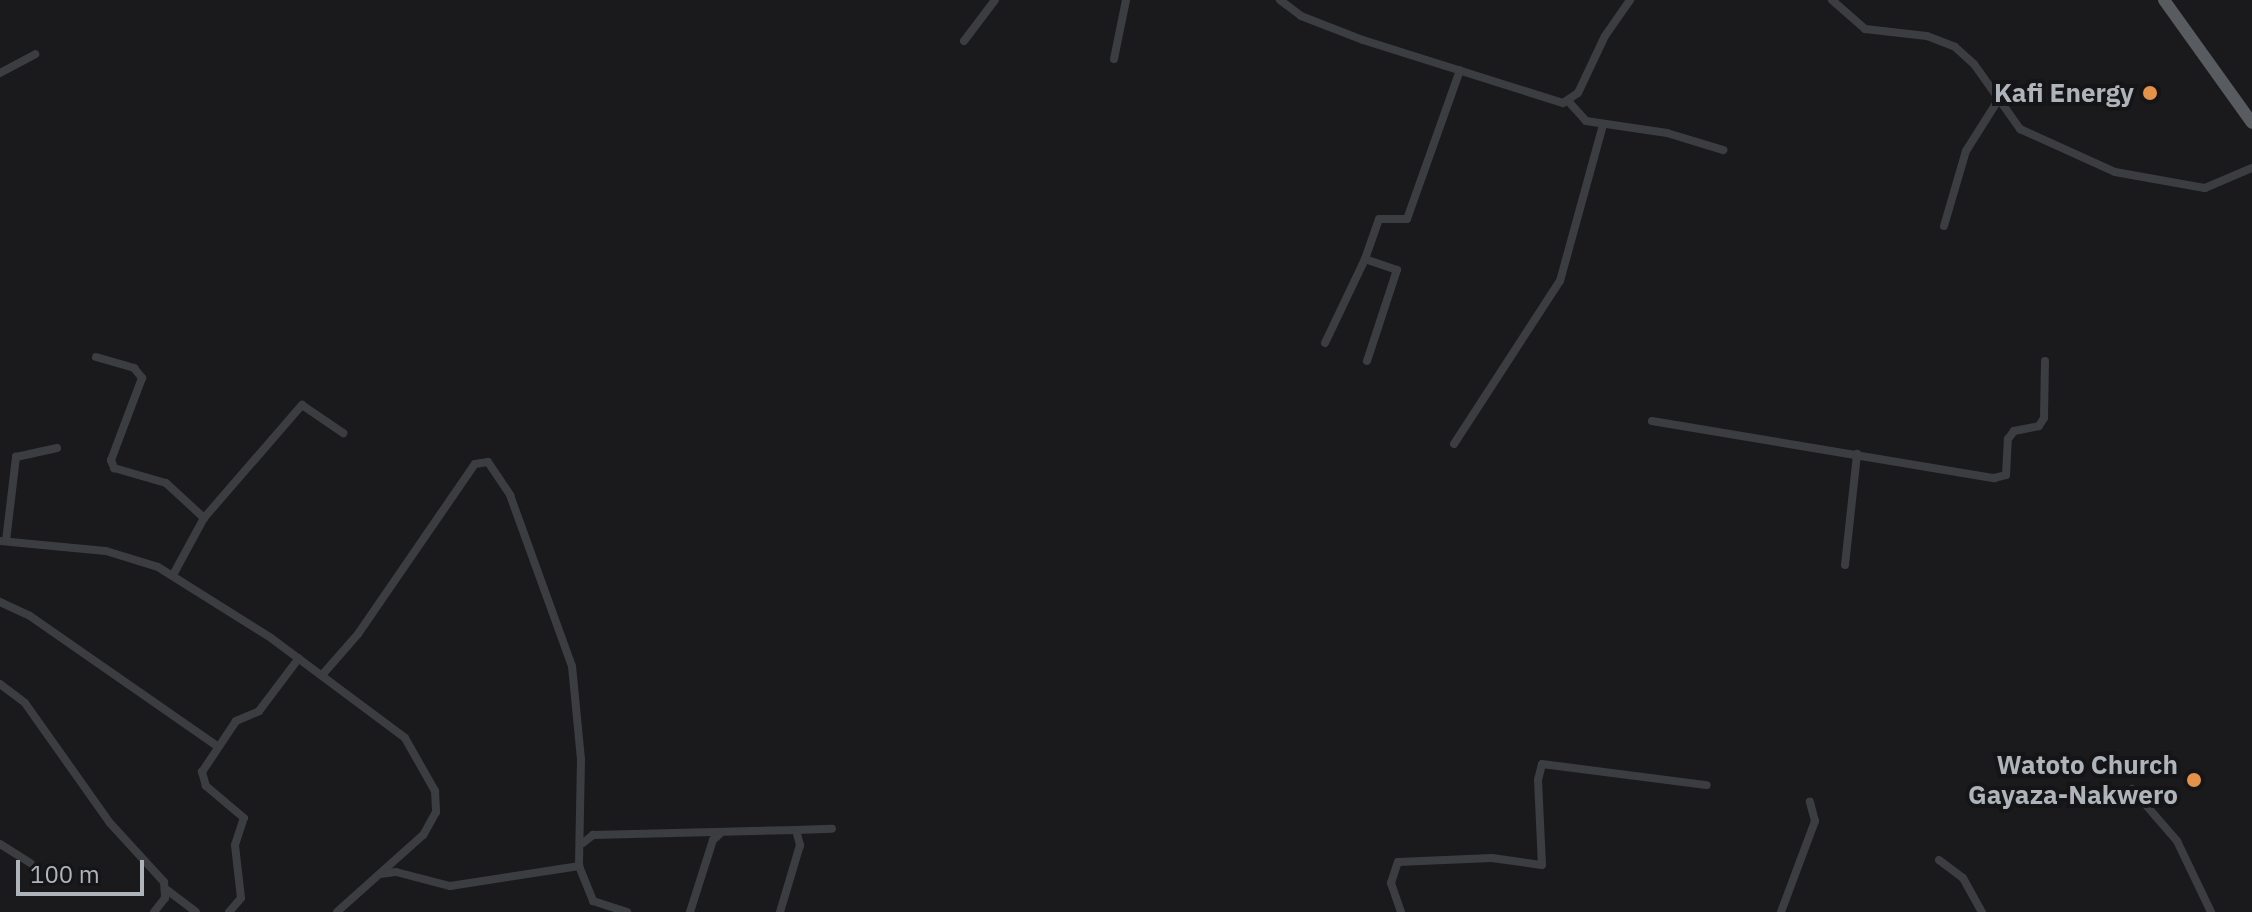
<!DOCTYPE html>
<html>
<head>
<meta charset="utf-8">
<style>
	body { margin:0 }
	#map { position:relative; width:2252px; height:912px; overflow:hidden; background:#1a1a1c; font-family:"IBM Plex Sans",sans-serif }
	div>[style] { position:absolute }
	.minor>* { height:8px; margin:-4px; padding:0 4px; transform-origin:4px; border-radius:4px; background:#3b3d41 }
	.primary>* { height:12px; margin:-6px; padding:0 6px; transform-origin:6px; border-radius:6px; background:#585b5f }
	.dots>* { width:22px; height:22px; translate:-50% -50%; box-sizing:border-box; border:4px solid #151517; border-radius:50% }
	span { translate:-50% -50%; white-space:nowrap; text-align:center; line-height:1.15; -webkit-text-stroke:8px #151517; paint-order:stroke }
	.poi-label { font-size:26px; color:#aeb4ba; font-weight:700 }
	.right { translate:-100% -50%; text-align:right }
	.scale { position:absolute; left:16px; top:860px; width:128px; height:36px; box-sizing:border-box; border:4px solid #aeb4ba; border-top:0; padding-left:10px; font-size:24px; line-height:28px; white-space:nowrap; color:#aeb4ba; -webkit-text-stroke:6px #151517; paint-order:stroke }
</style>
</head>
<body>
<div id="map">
	<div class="minor">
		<i style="left:1280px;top:0;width:26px;rotate:37deg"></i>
		<i style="left:1301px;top:16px;width:66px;rotate:21.2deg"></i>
		<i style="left:1363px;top:40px;width:210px;rotate:17.5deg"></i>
		<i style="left:1563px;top:103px;width:18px;rotate:-34deg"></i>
		<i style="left:1578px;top:93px;width:63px;rotate:-64.7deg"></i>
		<i style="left:1605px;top:36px;width:44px;rotate:-55.2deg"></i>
		<i style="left:1832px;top:0;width:44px;rotate:41.3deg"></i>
		<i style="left:1865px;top:29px;width:62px;rotate:6.4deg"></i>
		<i style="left:1927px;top:36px;width:30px;rotate:21deg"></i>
		<i style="left:1955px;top:47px;width:25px;rotate:42deg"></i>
		<i style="left:1974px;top:64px;width:80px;rotate:54.7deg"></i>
		<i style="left:2020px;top:129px;width:104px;rotate:24.4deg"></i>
		<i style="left:2115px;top:172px;width:91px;rotate:10.1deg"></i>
		<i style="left:2205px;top:188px;width:51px;rotate:-23.1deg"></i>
		<i style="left:964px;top:41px;width:51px;rotate:-52.9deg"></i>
		<i style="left:1114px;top:59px;width:60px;rotate:-78.5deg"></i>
		<i style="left:0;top:73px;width:40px;rotate:-28deg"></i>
		<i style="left:1569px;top:102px;width:25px;rotate:48deg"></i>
		<i style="left:1586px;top:121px;width:82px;rotate:8.4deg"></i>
		<i style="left:1667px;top:133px;width:59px;rotate:16.9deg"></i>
		<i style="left:1944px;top:226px;width:78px;rotate:-73.7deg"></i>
		<i style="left:1966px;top:151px;width:58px;rotate:-57.7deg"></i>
		<i style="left:1325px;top:343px;width:93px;rotate:-64.5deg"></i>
		<i style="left:96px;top:357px;width:40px;rotate:16deg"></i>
		<i style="left:134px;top:368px;width:13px;rotate:51deg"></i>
		<i style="left:142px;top:378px;width:88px;rotate:110.7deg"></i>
		<i style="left:111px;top:460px;width:9px;rotate:69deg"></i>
		<i style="left:114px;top:468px;width:54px;rotate:16.1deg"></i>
		<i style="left:166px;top:483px;width:52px;rotate:42.6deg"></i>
		<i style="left:1367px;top:361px;width:96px;rotate:-71.8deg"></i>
		<i style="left:1397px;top:270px;width:34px;rotate:-161deg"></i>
		<i style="left:1365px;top:259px;width:42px;rotate:-70.7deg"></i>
		<i style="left:1379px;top:219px;width:28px"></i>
		<i style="left:1407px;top:219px;width:158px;rotate:-70.4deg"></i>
		<i style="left:1652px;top:421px;width:347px;rotate:9.5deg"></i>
		<i style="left:1994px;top:478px;width:12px;rotate:-14deg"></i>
		<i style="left:2006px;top:475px;width:36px;rotate:-87deg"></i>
		<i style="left:2008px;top:439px;width:10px;rotate:-53deg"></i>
		<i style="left:2014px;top:431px;width:25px;rotate:-11deg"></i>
		<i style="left:2039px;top:426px;width:9px;rotate:-58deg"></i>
		<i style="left:2044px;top:418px;width:57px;rotate:-89deg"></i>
		<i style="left:1454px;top:444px;width:194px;rotate:-57deg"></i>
		<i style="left:1560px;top:281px;width:162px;rotate:-74.6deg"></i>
		<i style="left:0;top:541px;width:106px;rotate:5.4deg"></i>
		<i style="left:106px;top:551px;width:54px;rotate:17.1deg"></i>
		<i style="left:158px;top:567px;width:133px;rotate:32.1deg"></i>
		<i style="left:271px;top:638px;width:167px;rotate:36.7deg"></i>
		<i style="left:405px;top:738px;width:61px;rotate:60.5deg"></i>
		<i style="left:435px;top:791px;width:21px;rotate:87deg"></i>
		<i style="left:436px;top:812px;width:26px;rotate:119deg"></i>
		<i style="left:423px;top:835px;width:115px;rotate:138.2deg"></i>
		<i style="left:6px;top:541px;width:85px;rotate:-83.2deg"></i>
		<i style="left:16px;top:457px;width:42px;rotate:-12.4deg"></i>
		<i style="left:1845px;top:565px;width:112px;rotate:-83.8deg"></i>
		<i style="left:173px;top:575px;width:65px;rotate:-61.5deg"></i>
		<i style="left:204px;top:518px;width:150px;rotate:-49.1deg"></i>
		<i style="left:302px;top:405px;width:50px;rotate:34.3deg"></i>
		<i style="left:0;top:602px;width:33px;rotate:25deg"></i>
		<i style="left:30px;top:616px;width:228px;rotate:34.8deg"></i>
		<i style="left:323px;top:674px;width:53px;rotate:-48.8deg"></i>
		<i style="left:358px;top:634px;width:206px;rotate:-55.5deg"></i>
		<i style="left:475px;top:464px;width:13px;rotate:-9deg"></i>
		<i style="left:488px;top:462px;width:40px;rotate:56deg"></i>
		<i style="left:510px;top:495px;width:182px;rotate:70.1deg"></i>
		<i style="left:572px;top:666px;width:93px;rotate:84.5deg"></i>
		<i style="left:581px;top:759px;width:107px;rotate:91.1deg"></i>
		<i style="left:579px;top:866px;width:38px;rotate:68deg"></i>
		<i style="left:593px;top:901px;width:36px;rotate:18deg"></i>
		<i style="left:0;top:684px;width:31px;rotate:37deg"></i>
		<i style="left:25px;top:703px;width:147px;rotate:54.7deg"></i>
		<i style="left:110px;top:823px;width:80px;rotate:47.5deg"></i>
		<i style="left:164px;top:882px;width:16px;rotate:86deg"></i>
		<i style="left:165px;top:898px;width:18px;rotate:128deg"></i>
		<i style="left:2132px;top:789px;width:69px;rotate:49.1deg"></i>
		<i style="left:2177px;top:841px;width:79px;rotate:64.4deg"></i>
		<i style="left:796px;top:830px;width:36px;rotate:-2deg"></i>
		<i style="left:583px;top:843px;width:13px;rotate:-39deg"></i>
		<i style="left:593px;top:835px;width:203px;rotate:-1.4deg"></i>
		<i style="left:796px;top:830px;width:16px;rotate:75deg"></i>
		<i style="left:800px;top:845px;width:70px;rotate:106.6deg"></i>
		<i style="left:0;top:844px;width:36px;rotate:32deg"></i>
		<i style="left:1939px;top:860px;width:30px;rotate:37deg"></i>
		<i style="left:1963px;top:878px;width:39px;rotate:61deg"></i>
		<i style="left:380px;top:874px;width:16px;rotate:-7deg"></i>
		<i style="left:396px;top:872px;width:56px;rotate:14.5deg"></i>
		<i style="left:450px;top:886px;width:131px;rotate:-8.8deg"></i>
		<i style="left:167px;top:890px;width:36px;rotate:37deg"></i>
		<i style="left:229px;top:912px;width:18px;rotate:-49deg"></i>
		<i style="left:241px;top:898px;width:53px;rotate:-96.5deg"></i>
		<i style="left:235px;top:845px;width:28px;rotate:-72deg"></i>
		<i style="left:244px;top:818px;width:50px;rotate:-139.9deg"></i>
		<i style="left:206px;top:786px;width:15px;rotate:-106deg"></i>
		<i style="left:202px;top:772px;width:61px;rotate:-56.3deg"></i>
		<i style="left:236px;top:721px;width:25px;rotate:-23deg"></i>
		<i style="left:259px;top:711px;width:66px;rotate:-53deg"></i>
		<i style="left:690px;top:912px;width:76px;rotate:-72.3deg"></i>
		<i style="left:713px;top:840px;width:9px;rotate:-41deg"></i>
		<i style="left:1401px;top:912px;width:31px;rotate:-109deg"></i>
		<i style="left:1391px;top:883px;width:22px;rotate:-72deg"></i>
		<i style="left:1398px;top:862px;width:94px;rotate:-2.4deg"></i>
		<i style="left:1492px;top:858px;width:50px;rotate:8deg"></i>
		<i style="left:1542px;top:865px;width:85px;rotate:-92.7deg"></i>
		<i style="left:1538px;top:780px;width:16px;rotate:-76deg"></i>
		<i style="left:1542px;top:764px;width:166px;rotate:7.3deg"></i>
		<i style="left:1781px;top:912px;width:97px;rotate:-69.5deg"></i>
		<i style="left:1815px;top:821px;width:20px;rotate:-105deg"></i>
	</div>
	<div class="primary">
		<i style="left:2164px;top:0;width:151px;rotate:54.4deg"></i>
	</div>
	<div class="dots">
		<i style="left:2150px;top:93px;background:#e4924a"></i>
		<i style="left:2194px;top:780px;background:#e4924a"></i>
	</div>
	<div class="poi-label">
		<span class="right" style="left:2134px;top:93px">Kafi Energy</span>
		<span class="right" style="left:2178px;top:780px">Watoto Church<br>Gayaza-Nakwero</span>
	</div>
	<div class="scale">100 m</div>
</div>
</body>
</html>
